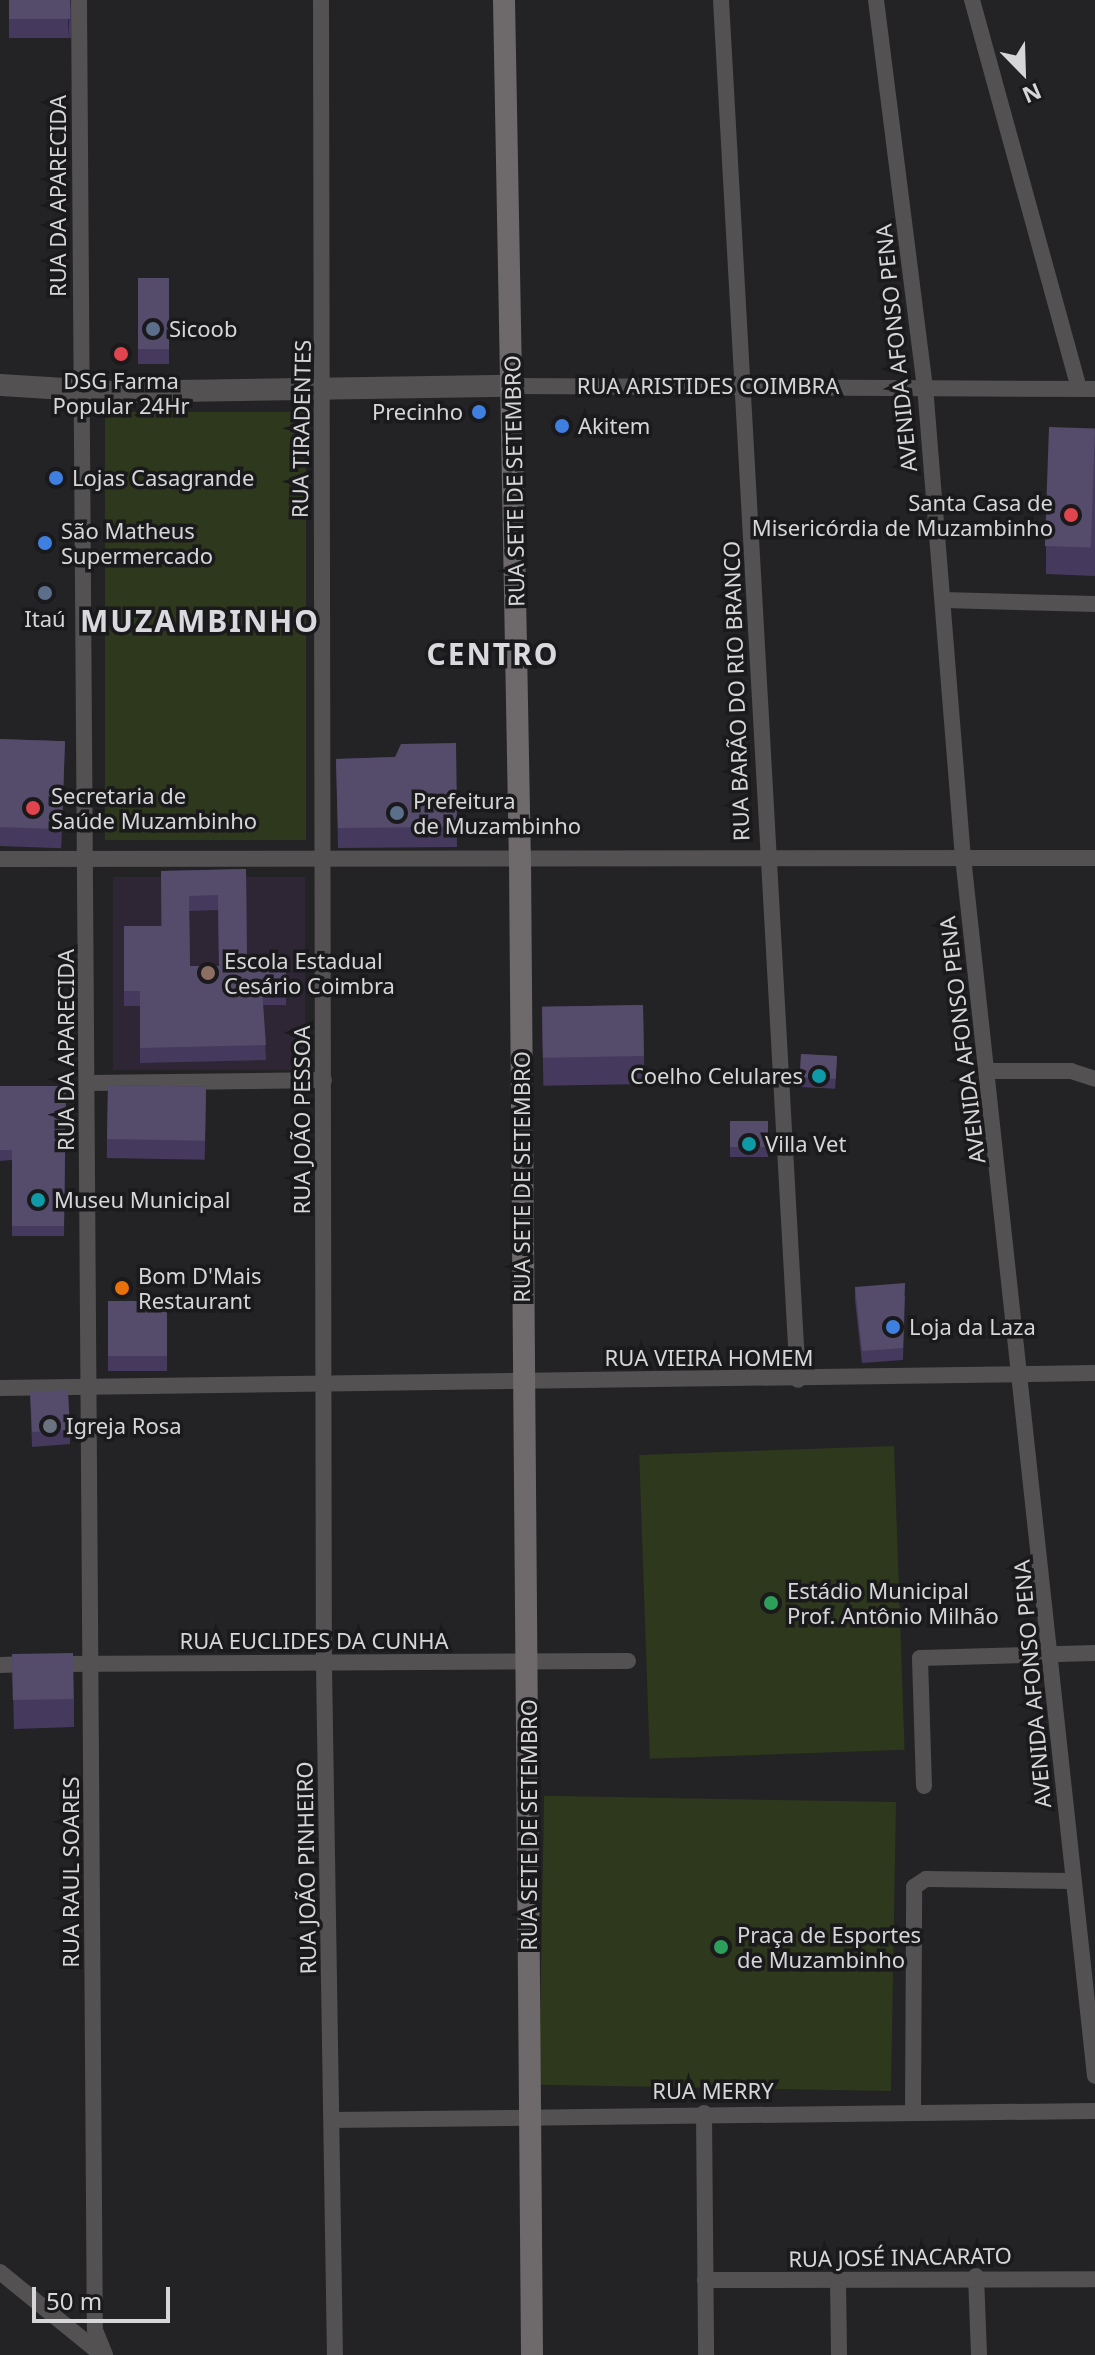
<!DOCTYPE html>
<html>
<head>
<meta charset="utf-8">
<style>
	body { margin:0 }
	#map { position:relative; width:1095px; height:2355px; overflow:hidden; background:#232225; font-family:"Noto Sans",sans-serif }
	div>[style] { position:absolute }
	.education>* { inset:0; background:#2f2635; transform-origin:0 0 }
	.green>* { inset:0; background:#2d381c; transform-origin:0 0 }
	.minor>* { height:16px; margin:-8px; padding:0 8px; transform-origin:8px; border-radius:8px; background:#535151 }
	.tertiary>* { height:22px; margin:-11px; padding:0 11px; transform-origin:11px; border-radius:11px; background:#535151 }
	.secondary>* { height:22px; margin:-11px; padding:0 11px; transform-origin:11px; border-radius:11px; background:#6e6a6b }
	.wall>* { inset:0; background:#453a5d; transform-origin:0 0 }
	.shaded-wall>* { inset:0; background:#312941 }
	.building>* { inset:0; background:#554b6a; transform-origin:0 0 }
	.dots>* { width:22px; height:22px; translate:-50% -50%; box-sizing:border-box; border:4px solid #1a191c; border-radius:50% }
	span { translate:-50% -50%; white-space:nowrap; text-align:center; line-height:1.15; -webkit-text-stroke:7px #1a191c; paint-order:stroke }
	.street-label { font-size:22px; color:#d6d6d8 }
	.poi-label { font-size:22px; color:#d6d6d8 }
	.left { translate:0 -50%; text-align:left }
	.right { translate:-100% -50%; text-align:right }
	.district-label { font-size:30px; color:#dad9de; font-weight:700; letter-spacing:2px }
	.north { position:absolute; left:983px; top:32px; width:80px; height:80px; -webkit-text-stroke:6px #1a191c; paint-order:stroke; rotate:157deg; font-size:22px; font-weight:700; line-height:32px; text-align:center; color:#d6d6d8 }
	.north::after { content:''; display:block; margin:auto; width:28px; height:36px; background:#d6d6d8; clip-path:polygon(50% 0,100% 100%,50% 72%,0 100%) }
	.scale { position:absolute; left:32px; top:2287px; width:138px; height:36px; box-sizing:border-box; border:4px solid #d6d6d8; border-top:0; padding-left:10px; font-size:24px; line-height:28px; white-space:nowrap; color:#d6d6d8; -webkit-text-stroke:6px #1a191c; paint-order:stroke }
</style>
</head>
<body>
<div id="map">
	<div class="education">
		<i style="left:113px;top:877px;width:192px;height:193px"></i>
	</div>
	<div class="green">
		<i style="left:306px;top:412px;width:428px;height:201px;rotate:90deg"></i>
		<i style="left:894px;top:1446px;width:304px;height:255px;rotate:88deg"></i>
		<i style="left:896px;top:1802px;width:289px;height:352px;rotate:91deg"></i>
	</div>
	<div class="minor">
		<i style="left:79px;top:0;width:2330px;rotate:89.61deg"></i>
		<i style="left:95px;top:2330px;width:27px;rotate:68deg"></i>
		<i style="left:321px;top:0;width:1666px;rotate:89.9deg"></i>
		<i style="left:324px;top:1666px;width:689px;rotate:89.09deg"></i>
		<i style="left:721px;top:0;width:1382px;rotate:86.81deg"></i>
		<i style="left:876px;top:0;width:389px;rotate:82.8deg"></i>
		<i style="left:925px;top:386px;width:473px;rotate:85.4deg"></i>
		<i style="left:963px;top:857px;width:1226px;rotate:83.82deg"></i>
		<i style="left:972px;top:0;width:403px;rotate:74.6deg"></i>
		<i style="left:513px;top:386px;width:582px;rotate:0.3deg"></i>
		<i style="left:943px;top:600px;width:152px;rotate:1.5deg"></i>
		<i style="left:0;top:859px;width:1095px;rotate:-0.05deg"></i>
		<i style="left:989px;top:1071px;width:82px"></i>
		<i style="left:1071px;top:1071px;width:25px;rotate:18deg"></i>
		<i style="left:88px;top:1083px;width:236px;rotate:-0.7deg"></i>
		<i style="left:0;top:1388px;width:1095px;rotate:-0.78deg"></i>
		<i style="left:54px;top:1664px;width:574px;rotate:-0.3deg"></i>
		<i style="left:0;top:1665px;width:31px;rotate:-2deg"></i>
		<i style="left:924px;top:1786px;width:128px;rotate:-91.8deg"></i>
		<i style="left:920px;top:1658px;width:175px;rotate:-1.6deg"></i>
		<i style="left:704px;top:2113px;width:242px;rotate:89.5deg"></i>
		<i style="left:913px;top:2113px;width:226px;rotate:-89.7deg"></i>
		<i style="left:914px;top:1887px;width:14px;rotate:-34deg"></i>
		<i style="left:926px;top:1879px;width:146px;rotate:0.8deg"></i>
		<i style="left:332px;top:2120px;width:763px;rotate:-0.68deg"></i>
		<i style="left:0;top:2272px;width:132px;rotate:39.1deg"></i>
		<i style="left:976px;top:2276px;width:79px;rotate:87.8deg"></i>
		<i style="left:705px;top:2280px;width:390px;rotate:-0.1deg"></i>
		<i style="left:838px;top:2280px;width:75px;rotate:89.2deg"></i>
	</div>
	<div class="tertiary">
		<i style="left:0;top:385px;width:114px;rotate:3.5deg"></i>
		<i style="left:114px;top:392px;width:399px;rotate:-0.9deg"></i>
	</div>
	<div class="secondary">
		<i style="left:504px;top:0;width:862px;rotate:88.94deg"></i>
		<i style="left:520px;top:862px;width:1493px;rotate:89.54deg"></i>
	</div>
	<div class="wall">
		<i style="left:9px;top:0;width:62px;height:38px"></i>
		<i style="left:138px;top:278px;width:31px;height:86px"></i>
		<i style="clip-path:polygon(1095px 429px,1095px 576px,1046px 574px,1046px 546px)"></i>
		<i style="left:0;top:739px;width:65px;height:107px;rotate:2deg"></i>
		<i style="clip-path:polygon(456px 743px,457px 847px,338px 848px,336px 759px,395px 757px)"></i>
		<i style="clip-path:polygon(evenodd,246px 869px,247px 966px,286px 966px,286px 1005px,263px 1005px,266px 1060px,140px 1063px,140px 1006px,124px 1006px,124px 926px,161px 926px,161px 871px,246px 869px,218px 910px,219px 966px,190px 966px,189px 911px,218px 910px)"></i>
		<i style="left:643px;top:1005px;width:79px;height:101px;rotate:89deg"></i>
		<i style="left:801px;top:1054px;width:36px;height:33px;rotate:3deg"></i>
		<i style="left:108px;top:1085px;width:98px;height:73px;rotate:1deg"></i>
		<i style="clip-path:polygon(0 1086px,66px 1086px,64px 1236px,12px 1236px,12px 1160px,0 1161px)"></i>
		<i style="left:730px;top:1121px;width:38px;height:36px"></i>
		<i style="clip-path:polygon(855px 1287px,905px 1296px,903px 1360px,862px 1363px,855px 1300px)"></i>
		<i style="left:167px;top:1301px;width:70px;height:59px;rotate:90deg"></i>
		<i style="clip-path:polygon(30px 1392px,70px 1430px,70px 1444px,32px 1447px)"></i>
		<i style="clip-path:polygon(12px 1655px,74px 1699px,74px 1727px,14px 1729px)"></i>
	</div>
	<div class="shaded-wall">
		<i style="clip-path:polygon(70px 0,71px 0,68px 39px,68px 19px)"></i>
	</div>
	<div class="building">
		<i style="left:9px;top:0;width:61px;height:19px"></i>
		<i style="left:138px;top:278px;width:31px;height:71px"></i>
		<i style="left:1049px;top:427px;width:46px;height:119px;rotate:2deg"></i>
		<i style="left:0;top:739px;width:65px;height:88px;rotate:2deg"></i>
		<i style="clip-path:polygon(456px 743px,457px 827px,338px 828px,336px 759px,395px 757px,401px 744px)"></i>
		<i style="clip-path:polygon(evenodd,246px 869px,247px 966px,286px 966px,286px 990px,262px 990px,266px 1045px,140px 1048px,140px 991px,124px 991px,124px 926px,162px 926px,161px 871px,246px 869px,218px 895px,219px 966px,190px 966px,189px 896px,218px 895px)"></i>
		<i style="left:643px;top:1005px;width:51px;height:101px;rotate:89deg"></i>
		<i style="left:801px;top:1054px;width:36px;height:23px;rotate:3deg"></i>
		<i style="left:108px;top:1085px;width:98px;height:54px;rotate:1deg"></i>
		<i style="clip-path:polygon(0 1086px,66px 1086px,64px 1226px,12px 1226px,12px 1150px,0 1150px)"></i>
		<i style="left:730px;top:1121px;width:38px;height:26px"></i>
		<i style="clip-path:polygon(905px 1283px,903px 1348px,862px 1351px,855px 1287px)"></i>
		<i style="left:167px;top:1301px;width:55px;height:59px;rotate:90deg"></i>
		<i style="left:68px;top:1390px;width:40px;height:38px;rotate:87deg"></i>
		<i style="left:73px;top:1653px;width:46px;height:61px;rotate:89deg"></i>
	</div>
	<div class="dots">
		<i style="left:153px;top:329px;background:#5c6f8a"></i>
		<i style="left:121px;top:354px;background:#e0444e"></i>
		<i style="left:479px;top:412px;background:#3f7fe0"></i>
		<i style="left:562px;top:426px;background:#3f7fe0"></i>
		<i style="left:56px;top:478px;background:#3f7fe0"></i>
		<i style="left:1071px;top:515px;background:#e0444e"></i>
		<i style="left:45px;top:543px;background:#3f7fe0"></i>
		<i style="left:45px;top:593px;background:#5c6f8a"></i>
		<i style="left:33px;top:808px;background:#e0444e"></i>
		<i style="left:397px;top:813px;background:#5c6f8a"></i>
		<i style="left:208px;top:973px;background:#8d6e63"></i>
		<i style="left:819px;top:1076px;background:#0f9aa8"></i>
		<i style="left:749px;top:1144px;background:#0f9aa8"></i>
		<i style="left:38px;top:1200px;background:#0f9aa8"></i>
		<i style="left:122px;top:1288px;background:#e8710a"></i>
		<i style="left:893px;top:1327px;background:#3f7fe0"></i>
		<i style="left:50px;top:1426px;background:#6b7280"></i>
		<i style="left:771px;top:1603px;background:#2e9e5b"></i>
		<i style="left:721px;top:1947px;background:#2e9e5b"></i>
	</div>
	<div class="street-label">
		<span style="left:58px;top:196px;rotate:-90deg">RUA DA APARECIDA</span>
		<span style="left:896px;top:348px;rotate:-96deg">AVENIDA AFONSO PENA</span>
		<span style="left:708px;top:386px">RUA ARISTIDES COIMBRA</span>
		<span style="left:301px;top:429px;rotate:-89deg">RUA TIRADENTES</span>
		<span style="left:514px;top:481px;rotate:-91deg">RUA SETE DE SETEMBRO</span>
		<span style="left:736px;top:691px;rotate:-92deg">RUA BARÃO DO RIO BRANCO</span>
		<span style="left:962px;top:1040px;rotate:-97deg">AVENIDA AFONSO PENA</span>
		<span style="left:66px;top:1050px;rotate:-90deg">RUA DA APARECIDA</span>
		<span style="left:302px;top:1120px;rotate:-90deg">RUA JOÃO PESSOA</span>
		<span style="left:522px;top:1177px;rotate:-90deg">RUA SETE DE SETEMBRO</span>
		<span style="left:709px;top:1358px">RUA VIEIRA HOMEM</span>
		<span style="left:314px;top:1641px">RUA EUCLIDES DA CUNHA</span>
		<span style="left:1032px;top:1684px;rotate:-95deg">AVENIDA AFONSO PENA</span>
		<span style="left:529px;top:1825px;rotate:-90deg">RUA SETE DE SETEMBRO</span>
		<span style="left:306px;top:1868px;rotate:-91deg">RUA JOÃO PINHEIRO</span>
		<span style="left:71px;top:1872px;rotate:-90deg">RUA RAUL SOARES</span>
		<span style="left:713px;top:2091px">RUA MERRY</span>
		<span style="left:900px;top:2257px;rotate:-1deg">RUA JOSÉ INACARATO</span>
	</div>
	<div class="poi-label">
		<span class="left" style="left:169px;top:329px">Sicoob</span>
		<span style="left:121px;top:393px">DSG Farma<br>Popular 24Hr</span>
		<span class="right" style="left:463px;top:412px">Precinho</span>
		<span class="left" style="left:578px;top:426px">Akitem</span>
		<span class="left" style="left:72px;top:478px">Lojas Casagrande</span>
		<span class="right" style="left:1053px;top:515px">Santa Casa de<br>Misericórdia de Muzambinho</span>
		<span class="left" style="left:61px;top:543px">São Matheus<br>Supermercado</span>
		<span style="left:45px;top:619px">Itaú</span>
		<span class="left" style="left:51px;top:808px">Secretaria de<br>Saúde Muzambinho</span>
		<span class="left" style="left:413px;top:813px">Prefeitura<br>de Muzambinho</span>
		<span class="left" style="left:224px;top:973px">Escola Estadual<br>Cesário Coimbra</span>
		<span class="right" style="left:803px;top:1076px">Coelho Celulares</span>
		<span class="left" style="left:765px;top:1144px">Villa Vet</span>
		<span class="left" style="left:54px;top:1200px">Museu Municipal</span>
		<span class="left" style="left:138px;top:1288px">Bom D'Mais<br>Restaurant</span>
		<span class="left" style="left:909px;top:1327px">Loja da Laza</span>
		<span class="left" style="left:66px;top:1426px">Igreja Rosa</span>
		<span class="left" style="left:787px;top:1603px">Estádio Municipal<br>Prof. Antônio Milhão</span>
		<span class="left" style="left:737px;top:1947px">Praça de Esportes<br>de Muzambinho</span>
	</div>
	<div class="district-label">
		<span style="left:200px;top:621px">MUZAMBINHO</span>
		<span style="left:493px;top:654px">CENTRO</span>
	</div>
	<div class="north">N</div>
	<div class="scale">50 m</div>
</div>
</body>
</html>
